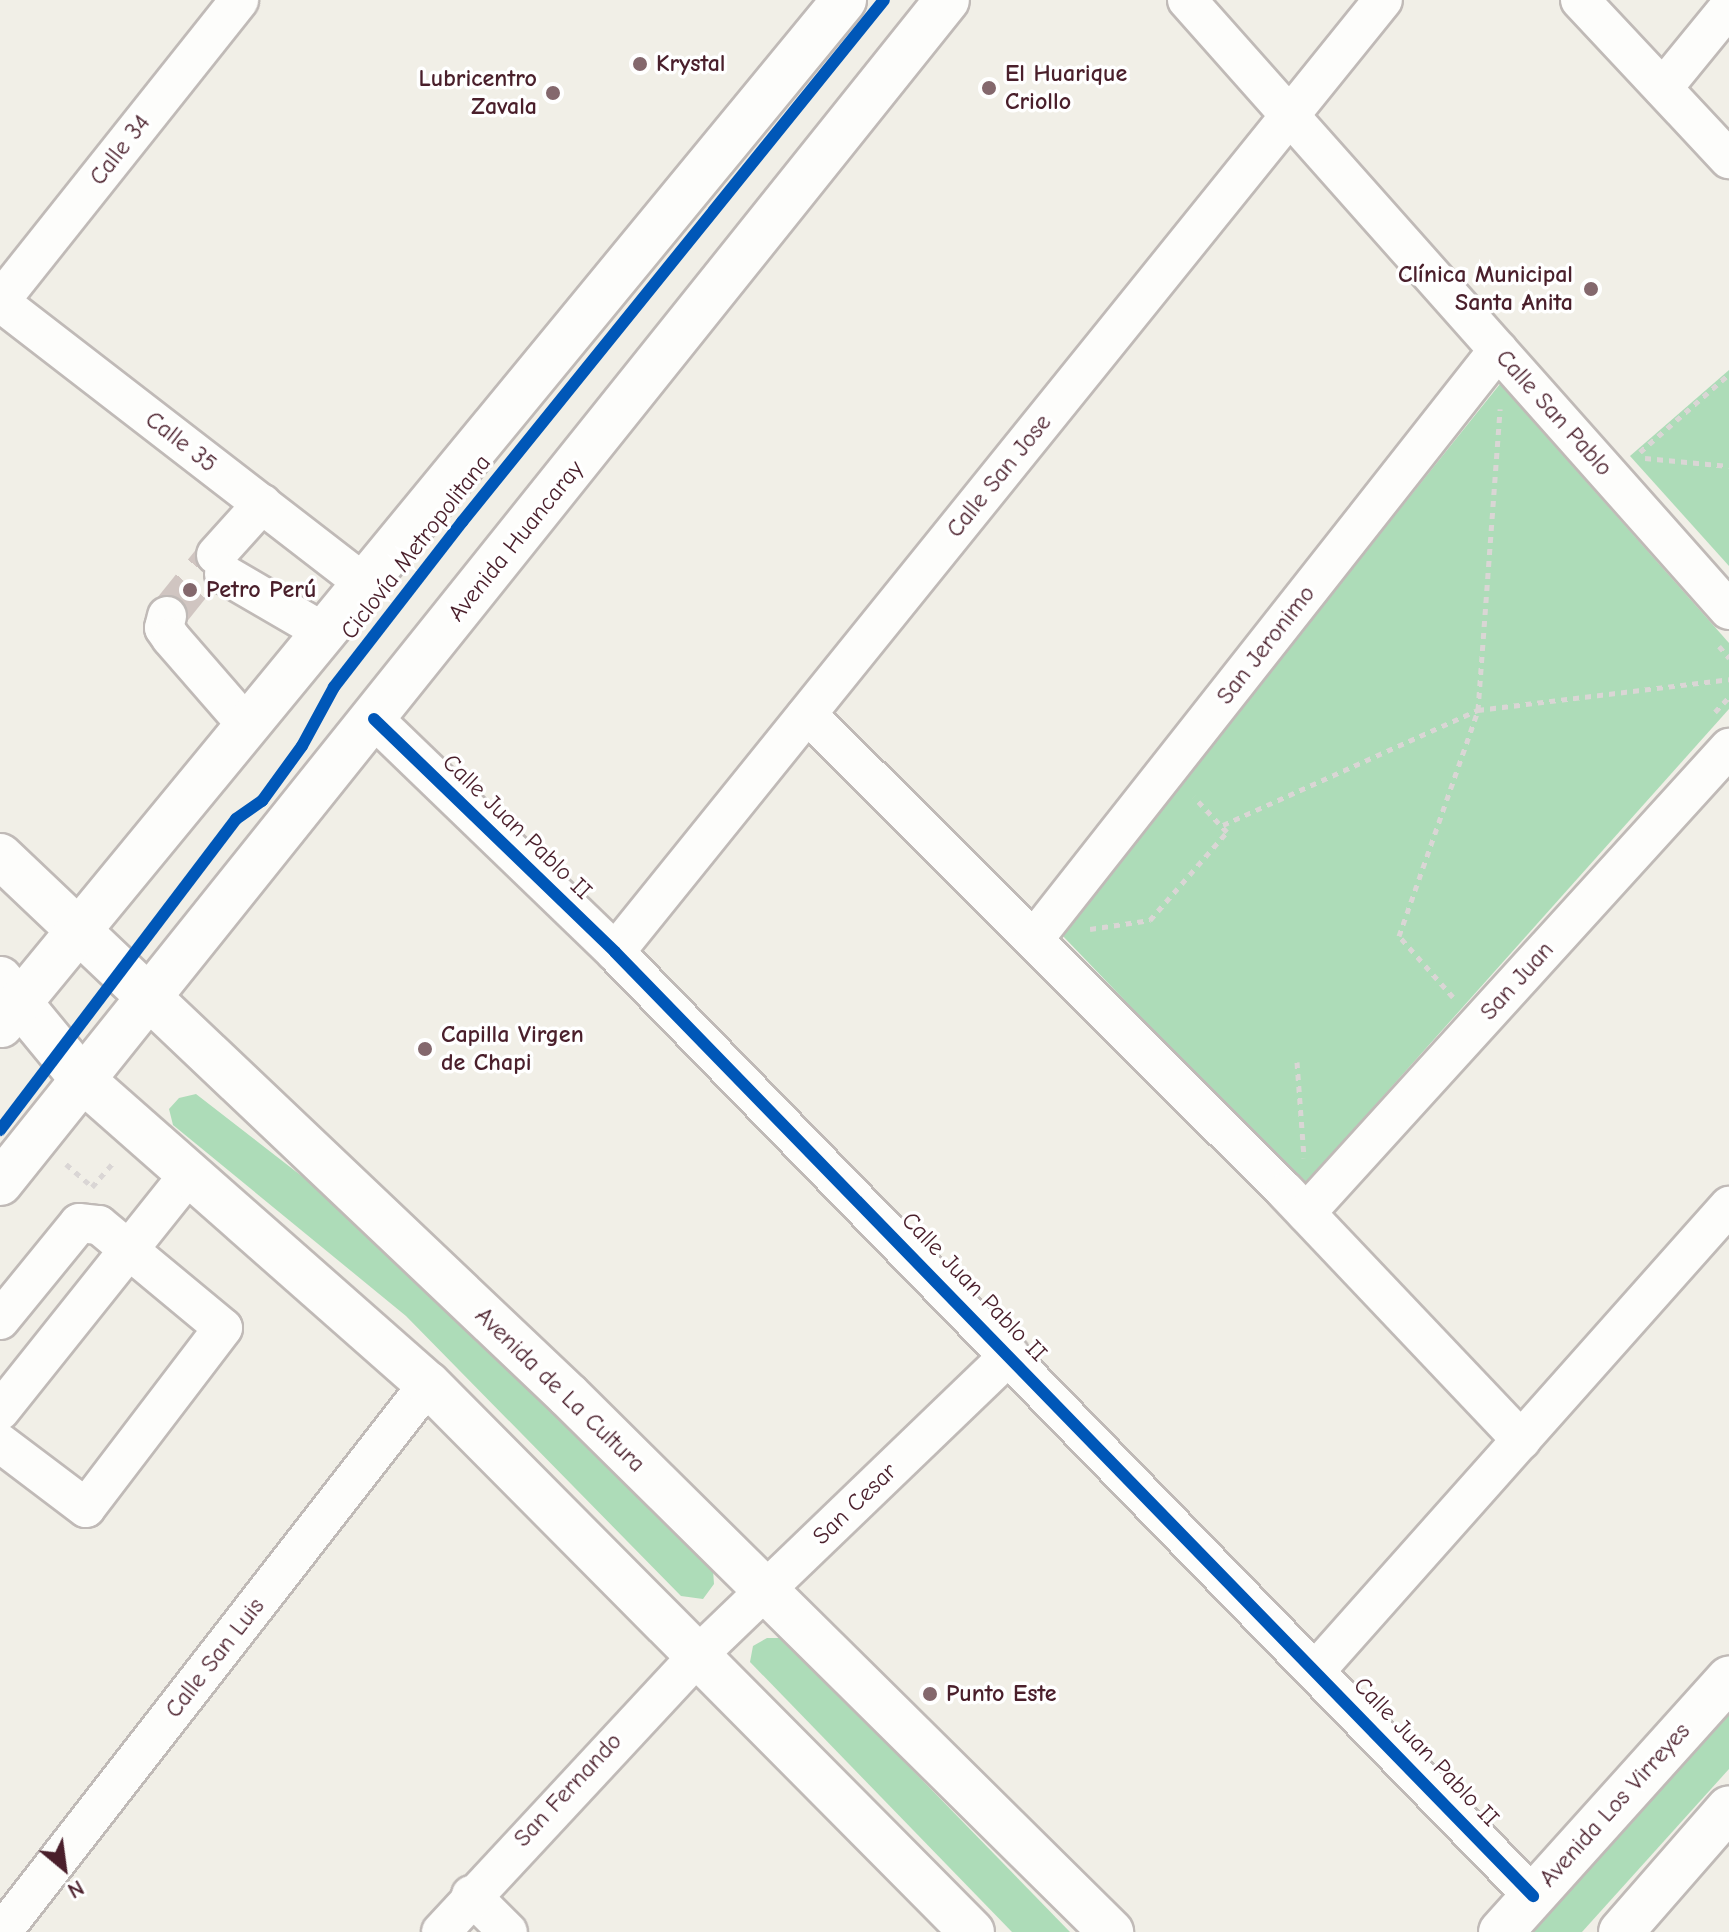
<!DOCTYPE html>
<html>
<head>
<meta charset="utf-8">
<style>
	body { margin:0 }
	#map { position:relative; width:1729px; height:1932px; overflow:hidden; background:#f1efe7; font-family:"Comic Neue",sans-serif }
	div>[style] { position:absolute }
	.green>* { inset:0; background:#addcb8 }
	.minor-tunnel>* { height:38px; margin-top:-19px; transform-origin:0; background:repeating-linear-gradient(90deg,#d0c5c1 0 38px,transparent 0 57px) }
	.path>* { height:5px; margin-top:-2.5px; transform-origin:0; background:repeating-linear-gradient(90deg,#dad6d5 0 6px,transparent 0 12px) }
	.roads { filter:drop-shadow(2px 0 #c0bab7) drop-shadow(-2px 0 #c0bab7) drop-shadow(0 2px #c0bab7) drop-shadow(0 -2px #c0bab7) }
	.minor>* { height:38px; margin:-19px; padding:0 19px; transform-origin:19px; border-radius:19px; background:#fdfdfb }
	.major>* { height:44px; margin:-22px; padding:0 22px; transform-origin:22px; border-radius:22px; background:#fdfdfb }
	.cycleway>* { height:12px; margin:-6px; padding:0 6px; transform-origin:6px; border-radius:6px; background:#0057b8 }
	.dots>* { width:22px; height:22px; translate:-50% -50%; box-sizing:border-box; border:4px solid #fff; border-radius:50% }
	span { translate:-50% -50%; white-space:nowrap; text-align:center; line-height:1.15; -webkit-text-stroke:7px #fff; paint-order:stroke }
	.poi-label { font-size:24px; color:#4a1f2b; font-weight:700 }
	.left { translate:0 -50%; text-align:left }
	.right { translate:-100% -50%; text-align:right }
	.street-label { font-size:24px; color:#4a1f2b }
	.north { position:absolute; left:24px; top:1828px; width:80px; height:80px; -webkit-text-stroke:6px #fff; paint-order:stroke; rotate:151deg; font-size:22px; font-weight:700; line-height:32px; text-align:center; color:#4a1f2b }
	.north::after { content:''; display:block; margin:auto; width:28px; height:36px; background:#4a1f2b; clip-path:polygon(50% 0,100% 100%,50% 72%,0 100%) }
</style>
</head>
<body>
<div id="map">
	<div class="green">
		<i style="clip-path:polygon(1729px 370px,1729px 566px,1630px 456px)"></i>
		<i style="clip-path:polygon(1500px 384px,1729px 643px,1729px 709px,1303px 1186px,1060px 933px)"></i>
		<i style="clip-path:polygon(196px 1094px,415px 1264px,713px 1570px,714px 1584px,703px 1599px,681px 1596px,406px 1316px,173px 1125px,169px 1109px,179px 1098px)"></i>
		<i style="clip-path:polygon(767px 1638px,784px 1638px,1070px 1932px,1012px 1932px,750px 1662px,753px 1646px)"></i>
		<i style="clip-path:polygon(1729px 1702px,1729px 1769px,1582px 1932px,1523px 1932px)"></i>
	</div>
	<div class="minor-tunnel">
		<i style="left:167px;top:616px;width:78px;rotate:-51.2deg"></i>
	</div>
	<div class="path">
		<i style="left:1640px;top:452px;width:118px;rotate:-41.2deg"></i>
		<i style="left:1645px;top:458px;width:84px;rotate:5.4deg"></i>
		<i style="left:1719px;top:646px;width:16px;rotate:50deg"></i>
		<i style="left:1715px;top:712px;width:21px;rotate:-47deg"></i>
		<i style="left:1223px;top:825px;width:280px;rotate:-24.3deg"></i>
		<i style="left:1478px;top:710px;width:253px;rotate:-7deg"></i>
		<i style="left:1090px;top:929px;width:61px;rotate:-8.5deg"></i>
		<i style="left:1150px;top:920px;width:117px;rotate:-48.8deg"></i>
		<i style="left:1227px;top:832px;width:48px;rotate:-133.3deg"></i>
		<i style="left:1453px;top:997px;width:81px;rotate:-131.5deg"></i>
		<i style="left:1399px;top:936px;width:239px;rotate:-70.7deg"></i>
		<i style="left:1478px;top:710px;width:302px;rotate:-85.8deg"></i>
		<i style="left:1297px;top:1062px;width:96px;rotate:85.8deg"></i>
		<i style="left:66px;top:1164px;width:35px;rotate:41deg"></i>
		<i style="left:92px;top:1187px;width:35px;rotate:-49deg"></i>
	</div>
	<div class="roads">
		<div class="minor">
			<i style="left:1187px;top:0;width:816px;rotate:48.38deg"></i>
			<i style="left:1580px;top:0;width:218px;rotate:46.9deg"></i>
			<i style="left:1663px;top:88px;width:104px;rotate:-50.8deg"></i>
			<i style="left:0;top:301px;width:384px;rotate:-51.5deg"></i>
			<i style="left:0;top:302px;width:458px;rotate:37.7deg"></i>
			<i style="left:216px;top:555px;width:69px;rotate:-48deg"></i>
			<i style="left:224px;top:574px;width:113px;rotate:30.2deg"></i>
			<i style="left:167px;top:616px;width:12px;rotate:104deg"></i>
			<i style="left:164px;top:628px;width:12px;rotate:55deg"></i>
			<i style="left:171px;top:638px;width:113px;rotate:49deg"></i>
			<i style="left:807px;top:714px;width:677px;rotate:44.94deg"></i>
			<i style="left:1286px;top:1192px;width:342px;rotate:46.5deg"></i>
			<i style="left:374px;top:719px;width:335px;rotate:44deg"></i>
			<i style="left:615px;top:952px;width:1317px;rotate:45.8deg"></i>
			<i style="left:1034px;top:939px;width:750px;rotate:-51.77deg"></i>
			<i style="left:615px;top:952px;width:1223px;rotate:-51.11deg"></i>
			<i style="left:1306px;top:1213px;width:629px;rotate:-47.71deg"></i>
			<i style="left:0;top:1320px;width:125px;rotate:-50.8deg"></i>
			<i style="left:79px;top:1223px;width:20px;rotate:6deg"></i>
			<i style="left:99px;top:1225px;width:161px;rotate:39.7deg"></i>
			<i style="left:223px;top:1328px;width:226px;rotate:127.3deg"></i>
			<i style="left:86px;top:1508px;width:108px;rotate:-142.9deg"></i>
			<i style="left:0;top:1411px;width:303px;rotate:-51.4deg"></i>
			<i style="left:1317px;top:1669px;width:620px;rotate:-48.34deg"></i>
			<i style="left:471px;top:1895px;width:52px;rotate:45deg"></i>
			<i style="left:2px;top:1932px;width:694px;rotate:-52.14deg"></i>
			<i style="left:441px;top:1932px;width:381px;rotate:-47.1deg"></i>
			<i style="left:700px;top:1653px;width:430px;rotate:-43.9deg"></i>
		</div>
		<div class="major">
			<i style="left:0;top:856px;width:783px;rotate:43.5deg"></i>
			<i style="left:568px;top:1395px;width:764px;rotate:44.68deg"></i>
			<i style="left:0;top:979px;width:134px;rotate:50.5deg"></i>
			<i style="left:85px;top:1082px;width:457px;rotate:41.4deg"></i>
			<i style="left:428px;top:1384px;width:772px;rotate:45.21deg"></i>
			<i style="left:1px;top:1025px;width:1327px;rotate:-50.56deg"></i>
			<i style="left:0;top:1183px;width:1515px;rotate:-51.32deg"></i>
			<i style="left:1501px;top:1932px;width:341px;rotate:-48deg"></i>
			<i style="left:1621px;top:1932px;width:164px;rotate:-48.9deg"></i>
		</div>
	</div>
	<div class="cycleway">
		<i style="left:374px;top:719px;width:335px;rotate:44deg"></i>
		<i style="left:615px;top:952px;width:1317px;rotate:45.8deg"></i>
		<i style="left:0;top:1130px;width:390px;rotate:-52.8deg"></i>
		<i style="left:236px;top:819px;width:32px;rotate:-35deg"></i>
		<i style="left:262px;top:801px;width:68px;rotate:-54deg"></i>
		<i style="left:302px;top:746px;width:67px;rotate:-61.5deg"></i>
		<i style="left:334px;top:687px;width:209px;rotate:-52.2deg"></i>
		<i style="left:462px;top:522px;width:671px;rotate:-51.05deg"></i>
	</div>
	<div class="dots">
		<i style="left:640px;top:64px;background:#84686d"></i>
		<i style="left:989px;top:88px;background:#84686d"></i>
		<i style="left:553px;top:93px;background:#84686d"></i>
		<i style="left:1591px;top:289px;background:#84686d"></i>
		<i style="left:190px;top:590px;background:#84686d"></i>
		<i style="left:425px;top:1049px;background:#84686d"></i>
		<i style="left:930px;top:1694px;background:#84686d"></i>
	</div>
	<div class="poi-label">
		<span class="left" style="left:656px;top:64px">Krystal</span>
		<span class="left" style="left:1005px;top:88px">El Huarique<br>Criollo</span>
		<span class="right" style="left:537px;top:93px">Lubricentro<br>Zavala</span>
		<span class="right" style="left:1573px;top:289px">Clínica Municipal<br>Santa Anita</span>
		<span class="left" style="left:206px;top:590px">Petro Perú</span>
		<span class="left" style="left:441px;top:1049px">Capilla Virgen<br>de Chapi</span>
		<span class="left" style="left:946px;top:1694px">Punto Este</span>
	</div>
	<div class="street-label">
		<span style="left:120px;top:150px;rotate:-52deg">Calle 34</span>
		<span style="left:1554px;top:413px;rotate:48deg">Calle San Pablo</span>
		<span style="left:181px;top:442px;rotate:38deg">Calle 35</span>
		<span style="left:999px;top:476px;rotate:-51deg">Calle San Jose</span>
		<span style="left:516px;top:541px;rotate:-51deg">Avenida Huancaray</span>
		<span style="left:416px;top:547px;rotate:-52deg">Ciclovía Metropolitana</span>
		<span style="left:1266px;top:645px;rotate:-52deg">San Jeronimo</span>
		<span style="left:517px;top:827px;rotate:44deg">Calle Juan Pablo II</span>
		<span style="left:1517px;top:981px;rotate:-48deg">San Juan</span>
		<span style="left:974px;top:1287px;rotate:46deg">Calle Juan Pablo II</span>
		<span style="left:560px;top:1390px;rotate:44deg">Avenida de La Cultura</span>
		<span style="left:855px;top:1504px;rotate:-44deg">San Cesar</span>
		<span style="left:215px;top:1658px;rotate:-52deg">Calle San Luis</span>
		<span style="left:1426px;top:1752px;rotate:46deg">Calle Juan Pablo II</span>
		<span style="left:568px;top:1790px;rotate:-47deg">San Fernando</span>
		<span style="left:1615px;top:1805px;rotate:-48deg">Avenida Los Virreyes</span>
	</div>
	<div class="north">N</div>
</div>
</body>
</html>
